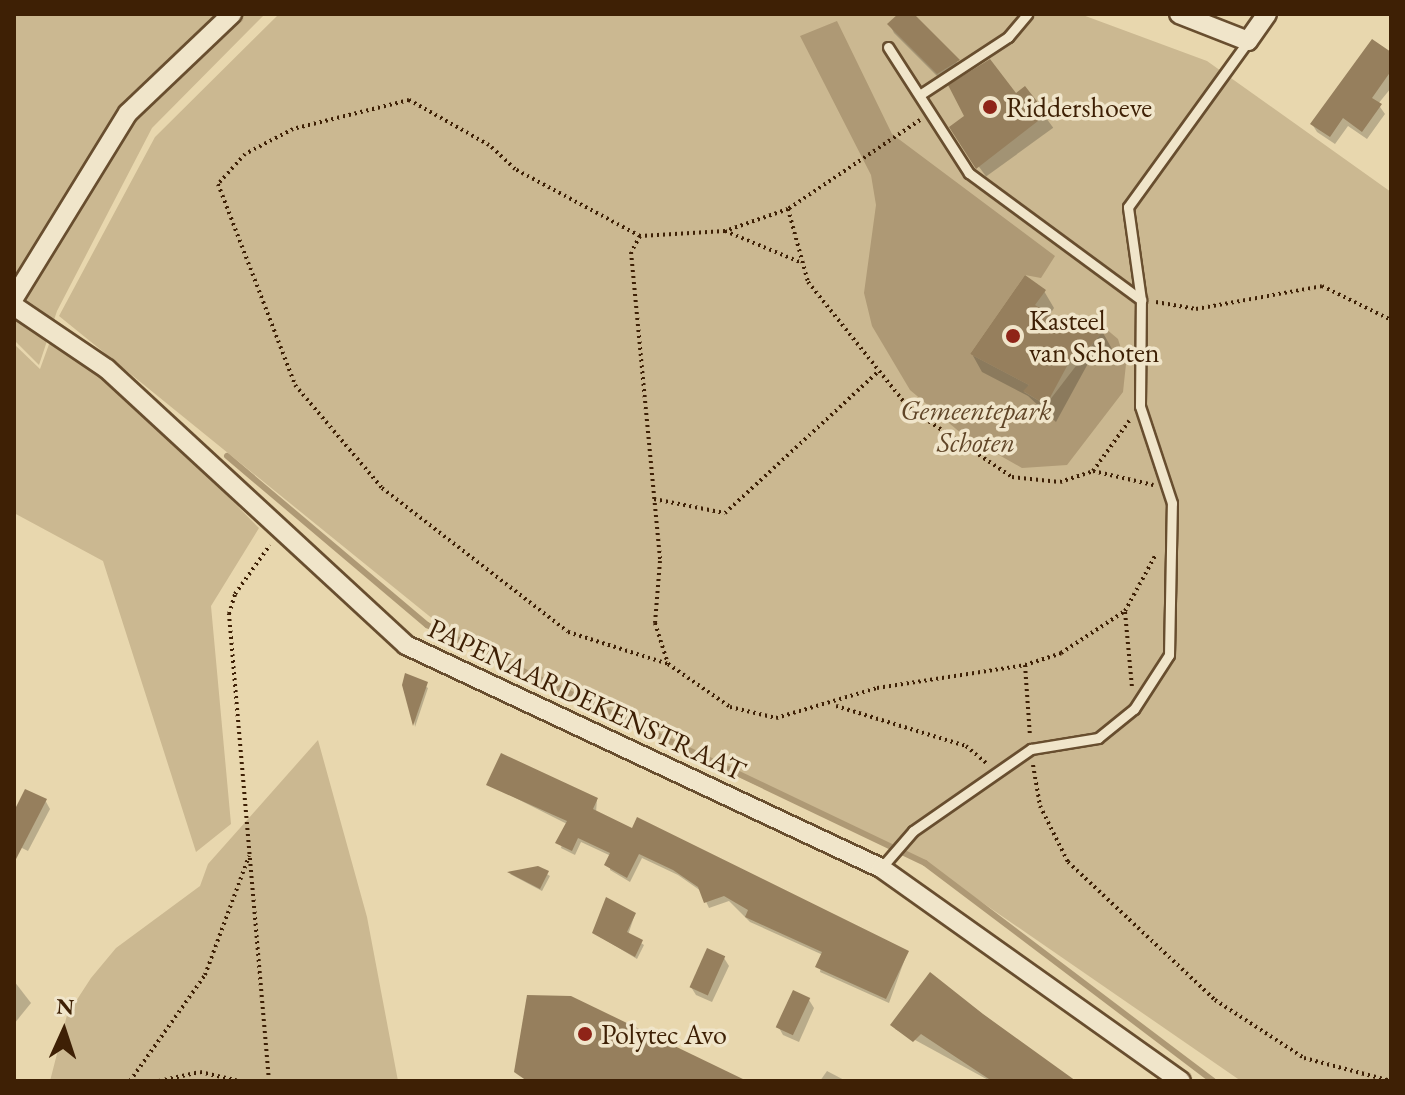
<!DOCTYPE html>
<html>
<head>
<meta charset="utf-8">
<style>
	body { margin:0 }
	#map { position:relative; width:1405px; height:1095px; overflow:hidden; background:#e8d7ae; font-family:"EB Garamond",serif }
	div>[style] { position:absolute }
	.green>* { inset:0; background:#cbb891 }
	.water>* { inset:0; background:#ae9975 }
	.shadow>* { inset:0; background:#0003; transform-origin:0 0 }
	.stream>* { height:6px; margin:-3px; padding:0 3px; transform-origin:3px; border-radius:3px; background:#ae9975 }
	.building>* { inset:0; background:#967f5d; transform-origin:0 0 }
	.path>* { height:4px; margin-top:-2px; transform-origin:0; background:repeating-linear-gradient(90deg,#3e2005 0 2px,transparent 0 6px) }
	.roads { filter:drop-shadow(2px 0 #684e2f) drop-shadow(-2px 0 #684e2f) drop-shadow(0 2px #684e2f) drop-shadow(0 -2px #684e2f) }
	.lane>* { height:9px; margin:-4.5px; padding:0 4.5px; transform-origin:4.5px; border-radius:4.5px; background:#f0e5ca }
	.street>* { height:18px; margin:-9px; padding:0 9px; transform-origin:9px; border-radius:9px; background:#f0e5ca }
	.dots>* { width:22px; height:22px; translate:-50% -50%; box-sizing:border-box; border:4px solid #f0e5ca; border-radius:50% }
	span { translate:-50% -50%; white-space:nowrap; text-align:center; line-height:1.15; -webkit-text-stroke:7px #f0e5ca; paint-order:stroke }
	.poi-label { font-size:28px; color:#3e2005 }
	.left { translate:0 -50%; text-align:left }
	.park-label { font-size:28px; color:#614628; font-style:italic }
	.street-label { font-size:28px; color:#3e2005 }
	.frame { position:absolute; inset:0; border:16px solid #3e2005; pointer-events:none }
	.north { position:absolute; left:24px; top:991px; width:80px; height:80px; -webkit-text-stroke:6px #f0e5ca; paint-order:stroke; rotate:3deg; font-size:22px; font-weight:700; line-height:32px; text-align:center; color:#3e2005 }
	.north::after { content:''; display:block; margin:auto; width:28px; height:36px; background:#3e2005; clip-path:polygon(50% 0,100% 100%,50% 72%,0 100%) }
</style>
</head>
<body>
<div id="map">
	<div class="green">
		<i style="clip-path:polygon(14px 14px,265px 14px,152px 128px,57px 311px,39px 365px,14px 340px)"></i>
		<i style="clip-path:polygon(279px 14px,1080px 14px,1207px 61px,1391px 192px,1391px 1081px,1241px 1081px,925px 863px,481px 658px,59px 316px,155px 137px)"></i>
		<i style="clip-path:polygon(52px 336px,151px 418px,259px 528px,211px 606px,231px 824px,196px 852px,103px 561px,14px 513px,14px 344px,40px 369px)"></i>
		<i style="clip-path:polygon(318px 740px,367px 917px,398px 1081px,50px 1081px,67px 1015px,91px 978px,116px 948px,200px 886px,208px 864px)"></i>
	</div>
	<div class="water">
		<i style="clip-path:polygon(837px 21px,892px 134px,1055px 256px,1041px 278px,1025px 275px,970px 354px,1029px 385px,1024px 392px,1046px 405px,1105px 328px,1118px 339px,1126px 364px,1123px 392px,1067px 465px,1022px 468px,962px 434px,910px 390px,872px 326px,864px 293px,876px 205px,871px 175px,800px 36px)"></i>
	</div>
	<div class="shadow">
		<i style="clip-path:polygon(900px 14px,911px 14px,963px 69px,943px 82px,894px 33px,890px 25px)"></i>
		<i style="clip-path:polygon(1391px 55px,1391px 88px,1378px 104px,1385px 114px,1367px 139px,1348px 126px,1335px 144px,1317px 132px,1312px 124px)"></i>
		<i style="left:1025px;top:89px;width:48px;height:83px;rotate:54deg"></i>
		<i style="clip-path:polygon(1044px 291px,1054px 308px,1049px 316px,1074px 333px,1102px 331px,1112px 349px,1100px 365px,1091px 358px,1056px 422px,1028px 396px,982px 372px,972px 354px)"></i>
		<i style="clip-path:polygon(408px 676px,428px 688px,415px 727px)"></i>
		<i style="clip-path:polygon(488px 784px,597px 799px,596px 813px,907px 953px,889px 1003px,820px 972px,823px 955px,750px 922px,729px 901px,709px 908px,701px 891px,678px 875px,642px 858px,630px 882px,610px 870px,611px 856px,581px 842px,575px 855px,561px 848px,567px 824px)"></i>
		<i style="clip-path:polygon(45px 800px,50px 809px,28px 851px,14px 844px,14px 815px)"></i>
		<i style="clip-path:polygon(537px 868px,550px 876px,542px 891px,510px 874px)"></i>
		<i style="clip-path:polygon(635px 914px,628px 935px,644px 945px,637px 959px,594px 933px)"></i>
		<i style="clip-path:polygon(724px 958px,729px 966px,712px 1002px,696px 995px,691px 987px)"></i>
		<i style="clip-path:polygon(930px 975px,1073px 1081px,990px 1081px,895px 1029px)"></i>
		<i style="clip-path:polygon(14px 981px,31px 1003px,14px 1024px)"></i>
		<i style="clip-path:polygon(809px 1000px,814px 1008px,799px 1042px,783px 1035px,778px 1026px)"></i>
		<i style="clip-path:polygon(827px 1071px,846px 1081px,820px 1081px)"></i>
	</div>
	<div class="stream">
		<i style="left:227px;top:456px;width:262px;rotate:40.2deg"></i>
		<i style="left:427px;top:625px;width:552px;rotate:25.54deg"></i>
		<i style="left:925px;top:863px;width:361px;rotate:37.1deg"></i>
	</div>
	<div class="building">
		<i style="clip-path:polygon(898px 14px,914px 14px,960px 60px,937px 74px,887px 24px)"></i>
		<i style="clip-path:polygon(1372px 39px,1391px 52px,1391px 71px,1372px 98px,1382px 104px,1362px 132px,1343px 118px,1330px 137px,1310px 124px)"></i>
		<i style="clip-path:polygon(990px 59px,1016px 93px,1025px 86px,1047px 114px,976px 169px,949px 127px,964px 116px,948px 85px)"></i>
		<i style="clip-path:polygon(1025px 275px,1046px 290px,1035px 305px,1074px 330px,1084px 316px,1104px 330px,1089px 348px,1080px 342px,1046px 405px,1023px 391px,1029px 385px,970px 354px)"></i>
		<i style="clip-path:polygon(405px 673px,428px 682px,413px 726px,402px 685px)"></i>
		<i style="clip-path:polygon(501px 753px,598px 798px,593px 809px,632px 828px,637px 817px,909px 951px,886px 999px,815px 967px,822px 952px,745px 917px,748px 910px,724px 896px,704px 903px,698px 887px,673px 870px,639px 854px,627px 878px,604px 865px,610px 853px,578px 838px,572px 851px,555px 843px,567px 821px,486px 785px)"></i>
		<i style="clip-path:polygon(25px 789px,47px 799px,14px 863px,14px 811px)"></i>
		<i style="clip-path:polygon(538px 866px,549px 871px,540px 889px,507px 872px)"></i>
		<i style="clip-path:polygon(606px 897px,636px 913px,627px 932px,643px 940px,635px 957px,592px 933px)"></i>
		<i style="left:707px;top:948px;width:20px;height:43px;rotate:24deg"></i>
		<i style="clip-path:polygon(930px 972px,983px 1014px,1076px 1081px,992px 1081px,921px 1034px,913px 1042px,890px 1025px)"></i>
		<i style="left:793px;top:990px;width:19px;height:41px;rotate:25deg"></i>
		<i style="clip-path:polygon(527px 995px,571px 996px,747px 1081px,527px 1081px,514px 1072px)"></i>
	</div>
	<div class="path">
		<i style="left:920px;top:120px;width:159px;rotate:146deg"></i>
		<i style="left:788px;top:209px;width:67px;rotate:160.8deg"></i>
		<i style="left:725px;top:231px;width:85px;rotate:176.6deg"></i>
		<i style="left:640px;top:236px;width:18px;rotate:119deg"></i>
		<i style="left:631px;top:252px;width:310px;rotate:84.6deg"></i>
		<i style="left:660px;top:561px;width:62px;rotate:94.6deg"></i>
		<i style="left:655px;top:623px;width:43px;rotate:72.4deg"></i>
		<i style="left:668px;top:664px;width:75px;rotate:34.7deg"></i>
		<i style="left:730px;top:707px;width:47px;rotate:13.4deg"></i>
		<i style="left:776px;top:718px;width:105px;rotate:-16.5deg"></i>
		<i style="left:877px;top:688px;width:150px;rotate:-8.8deg"></i>
		<i style="left:1025px;top:665px;width:71px;rotate:86deg"></i>
		<i style="left:788px;top:209px;width:76px;rotate:74.7deg"></i>
		<i style="left:808px;top:282px;width:161px;rotate:51.3deg"></i>
		<i style="left:909px;top:408px;width:124px;rotate:33.8deg"></i>
		<i style="left:1012px;top:477px;width:48px;rotate:5.9deg"></i>
		<i style="left:1060px;top:482px;width:35px;rotate:-18deg"></i>
		<i style="left:1093px;top:471px;width:62px;rotate:-54.2deg"></i>
		<i style="left:725px;top:231px;width:81px;rotate:22.5deg"></i>
		<i style="left:640px;top:236px;width:142px;rotate:-151.8deg"></i>
		<i style="left:515px;top:169px;width:35px;rotate:-137deg"></i>
		<i style="left:489px;top:145px;width:92px;rotate:-150.6deg"></i>
		<i style="left:409px;top:100px;width:120px;rotate:166deg"></i>
		<i style="left:293px;top:129px;width:54px;rotate:152.5deg"></i>
		<i style="left:245px;top:154px;width:40px;rotate:132deg"></i>
		<i style="left:218px;top:184px;width:215px;rotate:69deg"></i>
		<i style="left:295px;top:385px;width:135px;rotate:49.8deg"></i>
		<i style="left:382px;top:488px;width:235px;rotate:37.7deg"></i>
		<i style="left:568px;top:632px;width:105px;rotate:17.7deg"></i>
		<i style="left:1156px;top:302px;width:41px;rotate:9.9deg"></i>
		<i style="left:1196px;top:309px;width:128px;rotate:-10.3deg"></i>
		<i style="left:1322px;top:286px;width:77px;rotate:26.2deg"></i>
		<i style="left:1093px;top:471px;width:62px;rotate:13.1deg"></i>
		<i style="left:654px;top:499px;width:72px;rotate:11.2deg"></i>
		<i style="left:725px;top:513px;width:209px;rotate:-42.7deg"></i>
		<i style="left:1125px;top:612px;width:75px;rotate:84.7deg"></i>
		<i style="left:1025px;top:665px;width:38px;rotate:-18deg"></i>
		<i style="left:1061px;top:653px;width:77px;rotate:-33.3deg"></i>
		<i style="left:1125px;top:611px;width:63px;rotate:-61.4deg"></i>
		<i style="left:836px;top:706px;width:136px;rotate:17.1deg"></i>
		<i style="left:966px;top:746px;width:26px;rotate:40deg"></i>
		<i style="left:1033px;top:765px;width:42px;rotate:80.3deg"></i>
		<i style="left:1040px;top:806px;width:63px;rotate:63.4deg"></i>
		<i style="left:1068px;top:862px;width:202px;rotate:43.2deg"></i>
		<i style="left:1215px;top:1000px;width:106px;rotate:33.1deg"></i>
		<i style="left:1304px;top:1058px;width:90px;rotate:14.8deg"></i>
		<i style="left:130px;top:1081px;width:130px;rotate:-54.7deg"></i>
		<i style="left:205px;top:975px;width:127px;rotate:-69.7deg"></i>
		<i style="left:159px;top:1081px;width:42px;rotate:-12.4deg"></i>
		<i style="left:200px;top:1072px;width:39px;rotate:13deg"></i>
		<i style="left:269px;top:1081px;width:469px;rotate:-94.9deg"></i>
		<i style="left:229px;top:614px;width:21px;rotate:-73deg"></i>
		<i style="left:235px;top:594px;width:60px;rotate:-54.5deg"></i>
	</div>
	<div class="roads">
		<div class="lane">
			<i style="left:888px;top:47px;width:150px;rotate:57.3deg"></i>
			<i style="left:969px;top:173px;width:214px;rotate:36.4deg"></i>
			<i style="left:921px;top:94px;width:104px;rotate:-33.2deg"></i>
			<i style="left:1008px;top:37px;width:30px;rotate:-50deg"></i>
			<i style="left:881px;top:868px;width:49px;rotate:-49.1deg"></i>
			<i style="left:913px;top:831px;width:144px;rotate:-34.8deg"></i>
			<i style="left:1031px;top:749px;width:68px;rotate:-9.3deg"></i>
			<i style="left:1098px;top:738px;width:46px;rotate:-38.9deg"></i>
			<i style="left:1134px;top:709px;width:64px;rotate:-57.1deg"></i>
			<i style="left:1169px;top:655px;width:152px;rotate:-88.9deg"></i>
			<i style="left:1172px;top:503px;width:102px;rotate:-108.3deg"></i>
			<i style="left:1140px;top:406px;width:106px;rotate:-89.5deg"></i>
			<i style="left:1141px;top:300px;width:94px;rotate:-98deg"></i>
			<i style="left:1128px;top:207px;width:205px;rotate:-54.1deg"></i>
		</div>
		<div class="street">
			<i style="left:1179px;top:14px;width:74px;rotate:21.4deg"></i>
			<i style="left:1248px;top:41px;width:33px;rotate:-55deg"></i>
			<i style="left:14px;top:298px;width:217px;rotate:-58.4deg"></i>
			<i style="left:128px;top:113px;width:144px;rotate:-43.6deg"></i>
			<i style="left:14px;top:306px;width:112px;rotate:34.1deg"></i>
			<i style="left:107px;top:369px;width:407px;rotate:42.7deg"></i>
			<i style="left:406px;top:645px;width:525px;rotate:25.15deg"></i>
			<i style="left:881px;top:868px;width:368px;rotate:35.4deg"></i>
		</div>
	</div>
	<div class="dots">
		<i style="left:990px;top:107px;background:#8f2418"></i>
		<i style="left:1013px;top:336px;background:#8f2418"></i>
		<i style="left:585px;top:1034px;background:#8f2418"></i>
	</div>
	<div class="poi-label">
		<span class="left" style="left:1006px;top:107px">Riddershoeve</span>
		<span class="left" style="left:1029px;top:336px">Kasteel<br>van Schoten</span>
		<span class="left" style="left:601px;top:1034px">Polytec Avo</span>
	</div>
	<div class="park-label">
		<span style="left:976px;top:426px">Gemeentepark<br>Schoten</span>
	</div>
	<div class="street-label">
		<span style="left:587px;top:699px;rotate:25deg">PAPENAARDEKENSTRAAT</span>
	</div>
	<div class="frame"></div>
	<div class="north">N</div>
</div>
</body>
</html>
